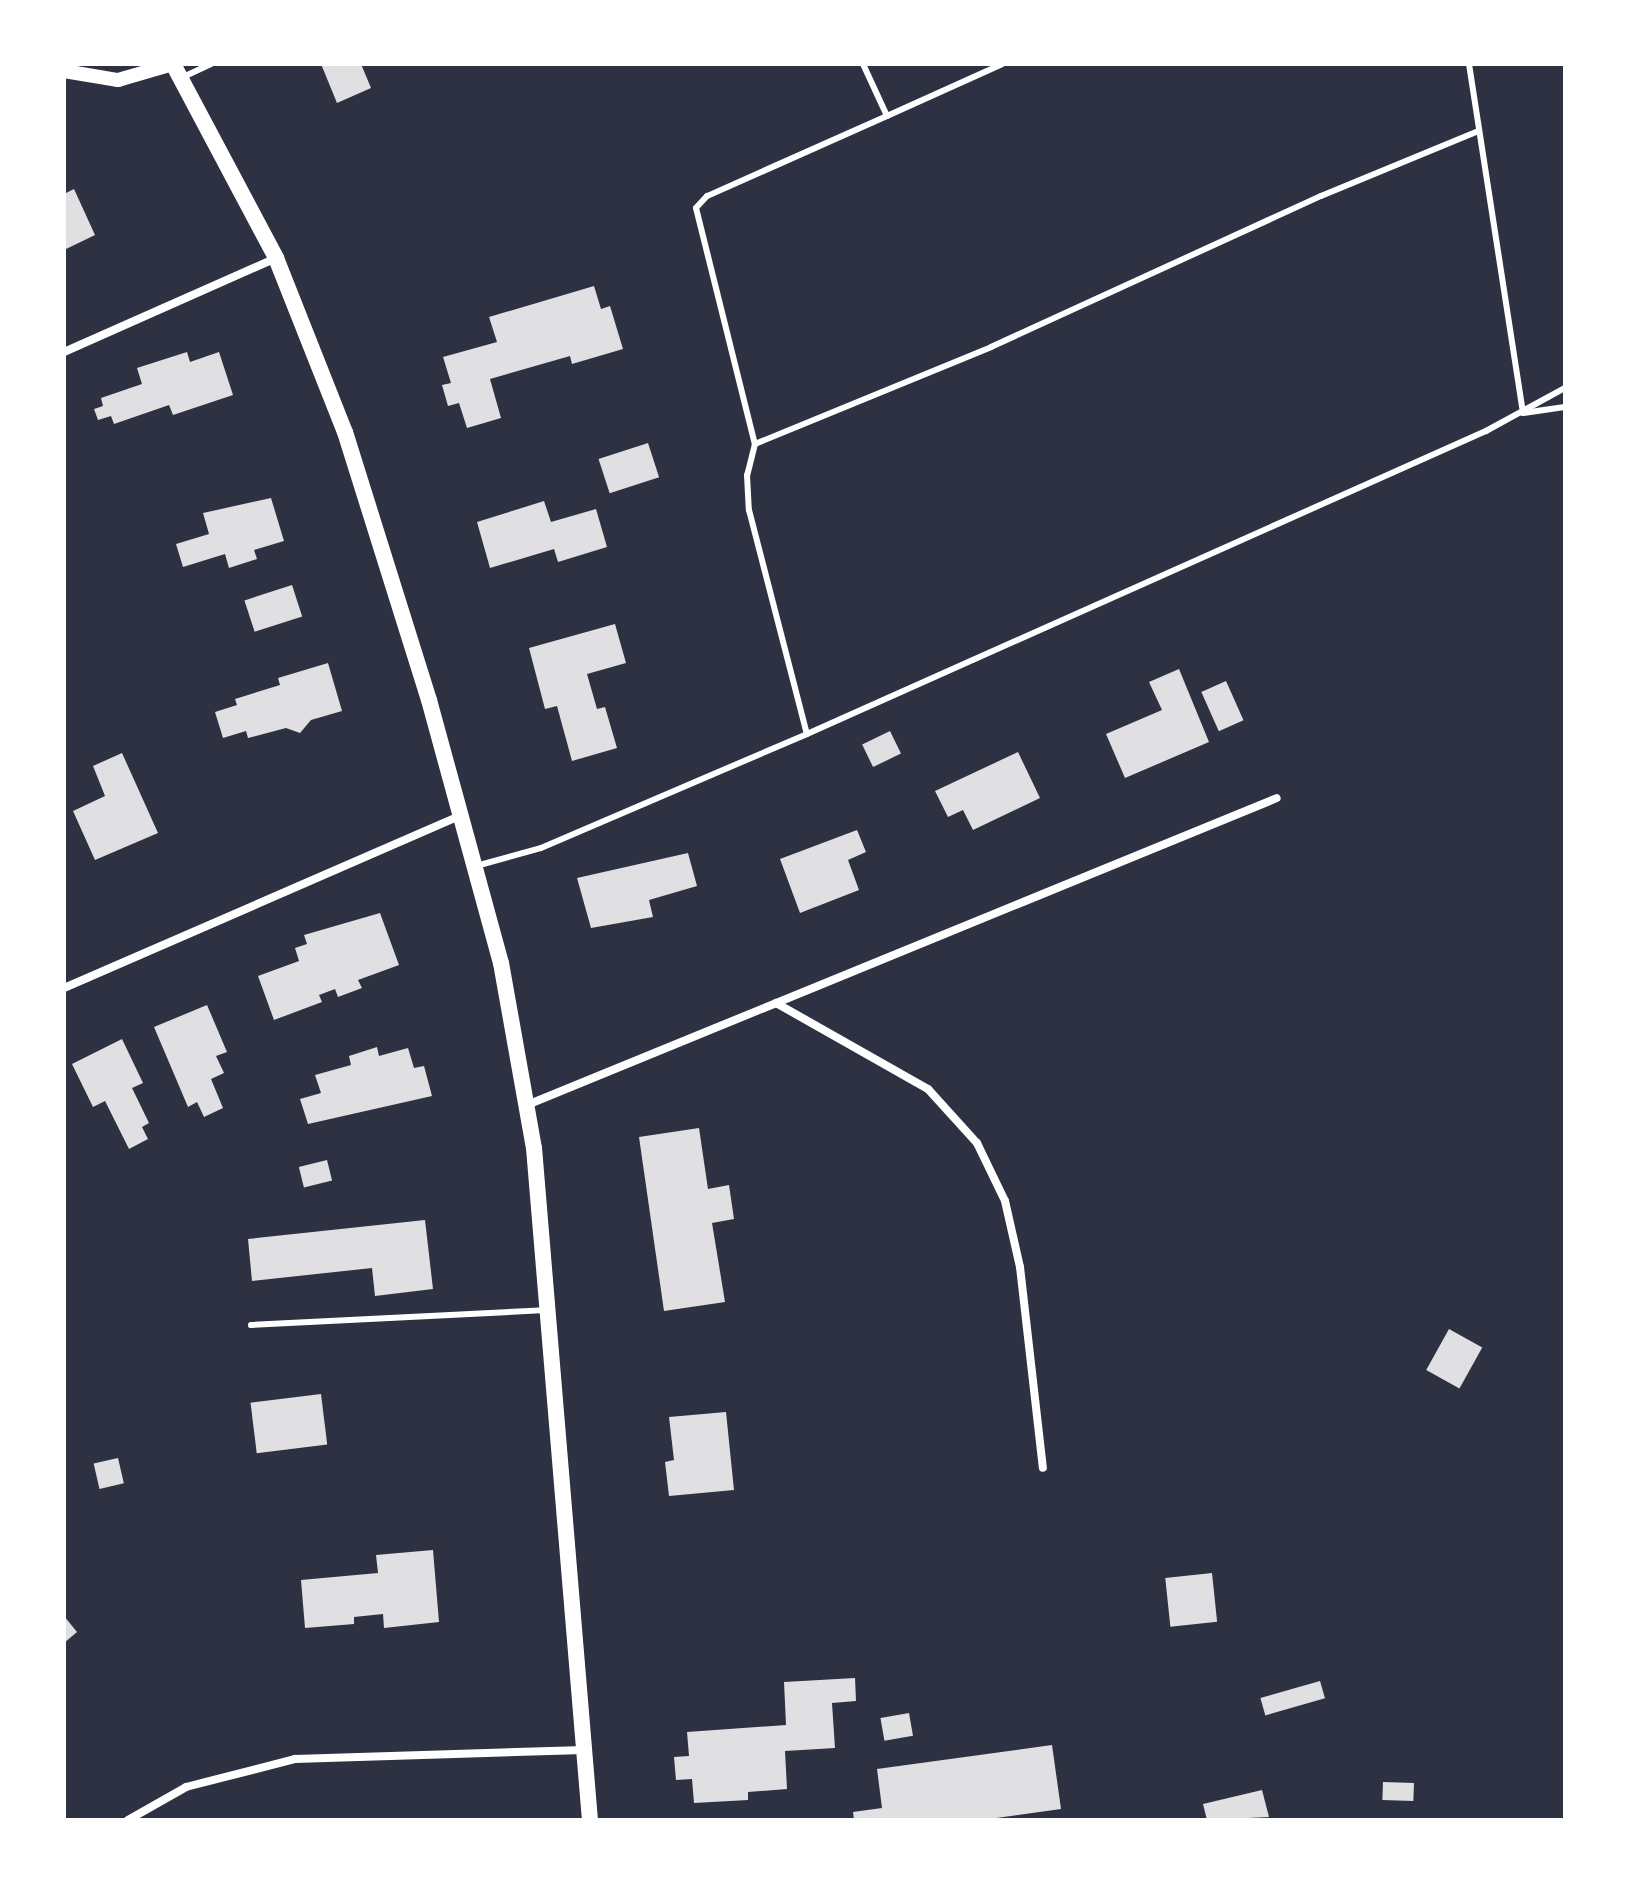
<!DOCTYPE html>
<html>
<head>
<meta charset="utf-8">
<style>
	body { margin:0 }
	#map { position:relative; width:1629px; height:1884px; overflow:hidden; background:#2d3142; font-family:"Sofia Sans Condensed",sans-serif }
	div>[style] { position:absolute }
	.building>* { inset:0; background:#e0e0e3; transform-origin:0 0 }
	.service>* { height:6px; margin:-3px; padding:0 3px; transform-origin:3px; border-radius:3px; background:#fff }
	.minor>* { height:8px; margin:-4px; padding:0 4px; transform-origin:4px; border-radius:4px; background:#fff }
	.tertiary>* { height:14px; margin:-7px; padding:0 7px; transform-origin:7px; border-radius:7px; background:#fff }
	.secondary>* { height:16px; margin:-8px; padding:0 8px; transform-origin:8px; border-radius:8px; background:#fff }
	span { translate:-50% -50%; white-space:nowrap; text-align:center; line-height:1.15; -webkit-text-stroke:6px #fff; paint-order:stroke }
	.frame { position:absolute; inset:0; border:66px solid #fff; pointer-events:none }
</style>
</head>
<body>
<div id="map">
	<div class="building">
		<i style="clip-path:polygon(321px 64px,361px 64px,371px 88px,337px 103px)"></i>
		<i style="clip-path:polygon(74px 189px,95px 235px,64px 250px,64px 194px)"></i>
		<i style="clip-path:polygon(594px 286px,601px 309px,610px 306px,623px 349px,572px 364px,570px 356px,490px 379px,501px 418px,467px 428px,459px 403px,448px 406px,442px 385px,451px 383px,443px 357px,497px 342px,489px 317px)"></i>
		<i style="clip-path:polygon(187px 352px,190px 362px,219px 352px,233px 395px,173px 415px,169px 405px,114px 424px,111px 416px,98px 420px,94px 409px,103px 406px,101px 398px,142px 384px,137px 368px)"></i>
		<i style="left:648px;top:443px;width:36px;height:52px;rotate:72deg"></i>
		<i style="clip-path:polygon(271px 498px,284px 541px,254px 550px,257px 559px,229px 568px,225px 554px,183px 567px,176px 544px,209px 534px,203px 513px)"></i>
		<i style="clip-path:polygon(544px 501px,551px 522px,596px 509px,607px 547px,558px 562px,554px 549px,490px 568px,477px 522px)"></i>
		<i style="left:292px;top:585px;width:33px;height:50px;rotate:72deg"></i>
		<i style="clip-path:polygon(615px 624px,626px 663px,587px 674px,597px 709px,605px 707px,617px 748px,572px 761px,557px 706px,545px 709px,529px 648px)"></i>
		<i style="clip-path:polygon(328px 663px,342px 711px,311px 720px,300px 733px,286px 728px,248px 738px,246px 731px,223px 738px,215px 712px,237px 705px,235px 699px,280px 685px,278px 678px)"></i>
		<i style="clip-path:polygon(1179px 669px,1209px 742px,1125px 778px,1106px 734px,1162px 710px,1149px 682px)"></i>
		<i style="left:1226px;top:681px;width:43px;height:27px;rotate:66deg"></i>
		<i style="left:890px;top:731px;width:25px;height:31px;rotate:64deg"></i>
		<i style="clip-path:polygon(1018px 752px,1040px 798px,973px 830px,963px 810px,948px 817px,935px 791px)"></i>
		<i style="clip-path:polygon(122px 753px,158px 833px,95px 860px,73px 811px,105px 796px,93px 766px)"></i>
		<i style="clip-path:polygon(857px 830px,866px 852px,848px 860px,859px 890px,800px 913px,780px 859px)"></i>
		<i style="clip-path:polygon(688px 853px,697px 886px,649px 900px,653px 917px,591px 928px,577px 878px)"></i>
		<i style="clip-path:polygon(380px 913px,399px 965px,358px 980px,362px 988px,338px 997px,335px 989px,319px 995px,322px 1002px,274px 1020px,258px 976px,299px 961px,295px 948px,307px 944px,304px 935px)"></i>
		<i style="clip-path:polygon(207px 1005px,227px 1052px,216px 1056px,224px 1073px,211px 1079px,223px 1108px,204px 1117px,197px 1102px,188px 1107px,154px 1027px)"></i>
		<i style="clip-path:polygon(122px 1039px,143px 1083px,132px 1088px,149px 1123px,142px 1127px,148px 1139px,129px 1149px,105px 1101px,93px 1107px,72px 1064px)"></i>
		<i style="clip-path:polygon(377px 1047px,379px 1056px,408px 1048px,414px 1068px,424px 1066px,432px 1096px,308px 1124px,300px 1099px,321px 1093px,315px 1075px,351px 1065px,349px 1056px)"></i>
		<i style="clip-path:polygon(699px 1128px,708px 1189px,729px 1185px,734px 1219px,712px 1223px,725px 1302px,664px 1311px,639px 1137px)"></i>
		<i style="left:327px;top:1160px;width:21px;height:29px;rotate:76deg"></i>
		<i style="clip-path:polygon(425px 1220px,433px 1289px,375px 1296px,372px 1268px,252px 1281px,248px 1239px)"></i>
		<i style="left:1449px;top:1329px;width:38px;height:47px;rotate:29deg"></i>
		<i style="left:321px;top:1394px;width:51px;height:71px;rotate:83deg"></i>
		<i style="clip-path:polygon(726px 1412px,734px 1490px,669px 1496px,665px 1462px,674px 1460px,669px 1417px)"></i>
		<i style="left:118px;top:1458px;width:26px;height:25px;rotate:77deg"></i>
		<i style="clip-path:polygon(433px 1550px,439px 1622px,384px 1628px,383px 1614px,354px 1617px,354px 1624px,305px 1628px,301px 1580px,378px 1573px,376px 1555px)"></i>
		<i style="left:1212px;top:1573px;width:49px;height:47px;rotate:84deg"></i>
		<i style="clip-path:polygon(64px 1616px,77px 1632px,64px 1643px)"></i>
		<i style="clip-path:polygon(855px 1678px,856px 1701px,832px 1703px,835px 1748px,785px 1751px,787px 1789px,748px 1792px,748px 1800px,694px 1803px,692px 1779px,676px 1780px,674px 1757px,689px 1756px,687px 1732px,786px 1725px,784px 1682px)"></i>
		<i style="left:1320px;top:1681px;width:18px;height:62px;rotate:74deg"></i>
		<i style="left:909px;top:1713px;width:23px;height:29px;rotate:80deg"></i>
		<i style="clip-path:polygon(1052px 1745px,1061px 1809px,982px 1820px,854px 1820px,853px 1812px,882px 1808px,877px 1769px)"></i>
		<i style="left:1383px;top:1782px;width:31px;height:18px;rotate:2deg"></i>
		<i style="clip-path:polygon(1262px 1790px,1269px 1817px,1207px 1820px,1203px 1804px)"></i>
	</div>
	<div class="service">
		<i style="left:863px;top:64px;width:57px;rotate:65.2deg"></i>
		<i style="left:887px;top:116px;width:126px;rotate:-24.3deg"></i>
		<i style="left:1469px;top:64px;width:353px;rotate:81.2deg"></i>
		<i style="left:1523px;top:413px;width:42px;rotate:-8.1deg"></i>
		<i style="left:181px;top:78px;width:33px;rotate:-25deg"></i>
		<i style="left:887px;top:116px;width:197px;rotate:156deg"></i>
		<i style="left:707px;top:196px;width:16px;rotate:133deg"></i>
		<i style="left:696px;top:208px;width:243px;rotate:76deg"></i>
		<i style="left:755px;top:444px;width:255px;rotate:-22.3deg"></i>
		<i style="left:991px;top:347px;width:363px;rotate:-24.6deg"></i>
		<i style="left:1321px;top:196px;width:171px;rotate:-22.4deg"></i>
		<i style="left:755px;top:444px;width:32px;rotate:104deg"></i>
		<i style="left:747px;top:475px;width:35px;rotate:87deg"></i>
		<i style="left:749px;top:510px;width:231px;rotate:75.5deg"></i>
		<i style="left:807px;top:734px;width:744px;rotate:-24.05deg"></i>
		<i style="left:1486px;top:431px;width:90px;rotate:-28.6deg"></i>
		<i style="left:476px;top:866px;width:67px;rotate:-15.5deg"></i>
		<i style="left:541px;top:848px;width:289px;rotate:-23.2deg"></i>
		<i style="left:251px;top:1325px;width:294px;rotate:-2.9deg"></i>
	</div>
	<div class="minor">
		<i style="left:64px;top:352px;width:232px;rotate:-23.9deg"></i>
		<i style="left:64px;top:988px;width:434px;rotate:-23.5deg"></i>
		<i style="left:776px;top:1003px;width:175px;rotate:29.5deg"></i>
		<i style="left:928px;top:1089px;width:73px;rotate:47.8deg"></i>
		<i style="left:977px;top:1143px;width:64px;rotate:64.2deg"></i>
		<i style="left:1005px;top:1201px;width:68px;rotate:77.2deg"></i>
		<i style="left:1020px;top:1267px;width:202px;rotate:83.5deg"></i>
		<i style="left:527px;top:1105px;width:810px;rotate:-22.26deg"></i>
		<i style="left:128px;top:1820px;width:67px;rotate:-29.6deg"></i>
		<i style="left:186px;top:1787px;width:113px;rotate:-14.4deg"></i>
		<i style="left:295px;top:1759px;width:289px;rotate:-1.8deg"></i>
	</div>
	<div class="tertiary">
		<i style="left:64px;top:71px;width:55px;rotate:9.5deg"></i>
		<i style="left:118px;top:80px;width:57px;rotate:-16.2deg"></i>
	</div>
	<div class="secondary">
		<i style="left:173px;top:64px;width:220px;rotate:62deg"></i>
		<i style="left:276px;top:258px;width:187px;rotate:68.4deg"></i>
		<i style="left:345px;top:432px;width:281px;rotate:72.6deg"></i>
		<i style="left:429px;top:700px;width:273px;rotate:74.7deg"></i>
		<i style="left:501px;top:963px;width:188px;rotate:79.9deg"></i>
		<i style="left:534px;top:1148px;width:674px;rotate:85.24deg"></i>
	</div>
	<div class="frame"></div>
</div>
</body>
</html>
